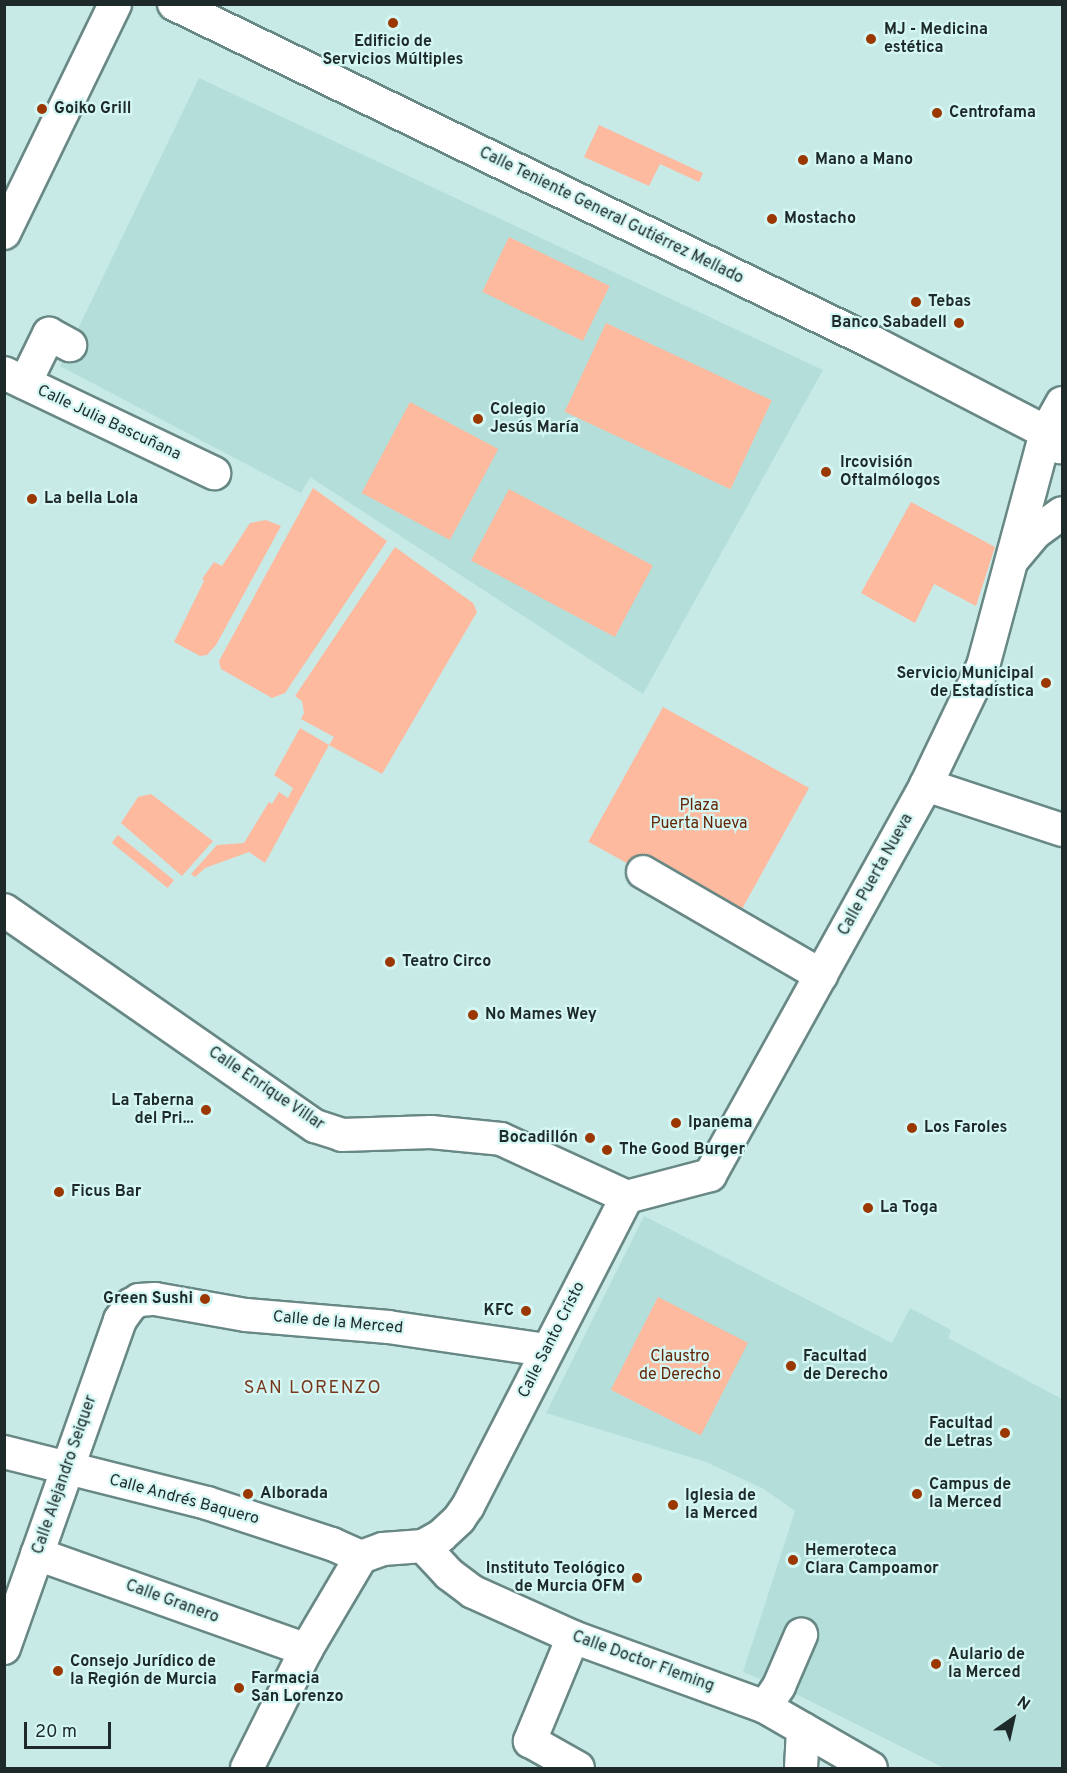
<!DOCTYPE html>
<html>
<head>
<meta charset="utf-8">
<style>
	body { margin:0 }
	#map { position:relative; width:1067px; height:1773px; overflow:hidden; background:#c8eae7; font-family:Overpass,sans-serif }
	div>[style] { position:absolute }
	.built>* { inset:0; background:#b3deda }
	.green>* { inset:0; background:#feba9f; transform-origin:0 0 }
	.roads { filter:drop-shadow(2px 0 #688885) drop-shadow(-2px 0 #688885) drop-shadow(0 2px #688885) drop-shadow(0 -2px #688885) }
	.street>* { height:32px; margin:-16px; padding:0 16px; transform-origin:16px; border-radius:16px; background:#fff }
	.dots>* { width:16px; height:16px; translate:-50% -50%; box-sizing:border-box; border:3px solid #d5f7f4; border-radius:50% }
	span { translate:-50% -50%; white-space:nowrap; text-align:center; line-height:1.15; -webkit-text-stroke:4.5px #d5f7f4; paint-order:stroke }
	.poi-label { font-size:16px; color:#1d2a29; font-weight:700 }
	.left { translate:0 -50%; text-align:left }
	.right { translate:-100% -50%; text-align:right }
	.street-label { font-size:16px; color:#1d2a29 }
	.park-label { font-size:16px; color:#642405 }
	.neighbourhood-label { font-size:18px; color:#78371c; letter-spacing:1.5px }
	.frame { position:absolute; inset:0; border:6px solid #1d2a29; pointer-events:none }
	.north { position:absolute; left:983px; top:1689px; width:60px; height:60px; -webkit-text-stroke:4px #d5f7f4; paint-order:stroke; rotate:34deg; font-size:16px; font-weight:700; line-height:24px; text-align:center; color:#1d2a29 }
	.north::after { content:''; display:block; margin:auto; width:21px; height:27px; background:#1d2a29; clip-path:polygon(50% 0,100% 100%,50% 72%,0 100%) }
	.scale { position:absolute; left:24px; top:1722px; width:87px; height:27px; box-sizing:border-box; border:3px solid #1d2a29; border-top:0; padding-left:8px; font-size:18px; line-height:21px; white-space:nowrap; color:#1d2a29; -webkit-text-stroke:4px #d5f7f4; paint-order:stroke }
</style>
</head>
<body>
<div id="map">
	<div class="built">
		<i style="clip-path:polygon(199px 78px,823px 370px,643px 694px,310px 477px,301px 493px,60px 366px)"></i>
		<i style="clip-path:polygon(644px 1216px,892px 1343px,910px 1308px,951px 1330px,948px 1338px,1062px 1399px,1062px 1768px,944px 1768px,794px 1693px,743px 1672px,795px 1511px,764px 1489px,706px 1462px,546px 1413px)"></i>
	</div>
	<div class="green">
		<i style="clip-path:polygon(599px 125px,703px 173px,699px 182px,660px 164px,649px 186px,584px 157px)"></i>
		<i style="left:509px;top:237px;width:112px;height:61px;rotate:26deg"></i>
		<i style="left:606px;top:323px;width:183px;height:98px;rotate:25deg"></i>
		<i style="left:410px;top:402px;width:100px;height:103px;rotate:28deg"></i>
		<i style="clip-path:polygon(313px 488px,387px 541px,285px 693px,272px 698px,221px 669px,219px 661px)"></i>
		<i style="left:509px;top:489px;width:163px;height:81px;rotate:28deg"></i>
		<i style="clip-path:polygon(911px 502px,995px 547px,976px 606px,934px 584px,915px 623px,861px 593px)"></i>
		<i style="clip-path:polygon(266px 520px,281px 526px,216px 645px,207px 655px,200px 656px,174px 642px,204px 581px,202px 579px,214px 562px,222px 566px,250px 523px)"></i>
		<i style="clip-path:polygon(395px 547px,473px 603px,477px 612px,382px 774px,329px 745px,265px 863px,249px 852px,205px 868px,195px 877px,191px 874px,217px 845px,244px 843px,269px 802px,272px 804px,279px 792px,288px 798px,293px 788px,274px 775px,300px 728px,329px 745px,334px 737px,301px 719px,304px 713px,302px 701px,295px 696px)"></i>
		<i style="left:663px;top:707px;width:167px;height:154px;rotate:29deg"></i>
		<i style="clip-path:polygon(151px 794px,213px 841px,182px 876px,121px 823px,138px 797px)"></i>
		<i style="left:118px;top:835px;width:72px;height:10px;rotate:39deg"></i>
		<i style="left:658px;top:1297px;width:101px;height:104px;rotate:27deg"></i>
	</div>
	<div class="roads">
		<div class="street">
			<i style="left:174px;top:4px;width:778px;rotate:25.84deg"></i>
			<i style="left:874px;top:343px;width:194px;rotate:27.4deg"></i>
			<i style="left:1046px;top:432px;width:21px;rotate:47deg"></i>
			<i style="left:4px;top:233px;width:254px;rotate:-64.1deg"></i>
			<i style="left:4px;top:373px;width:233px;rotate:25.5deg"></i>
			<i style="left:25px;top:383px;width:55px;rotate:-63.9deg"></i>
			<i style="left:49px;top:334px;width:24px;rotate:28deg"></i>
			<i style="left:1014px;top:558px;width:34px;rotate:-50deg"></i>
			<i style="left:1036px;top:532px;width:32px;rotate:-36deg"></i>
			<i style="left:926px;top:785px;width:143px;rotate:18.3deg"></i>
			<i style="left:643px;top:872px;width:206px;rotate:30.1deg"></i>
			<i style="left:4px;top:910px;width:379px;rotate:34.8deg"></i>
			<i style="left:315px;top:1126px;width:28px;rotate:18deg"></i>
			<i style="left:342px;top:1135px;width:89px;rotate:-1.9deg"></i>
			<i style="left:431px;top:1132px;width:70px;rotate:5.7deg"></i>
			<i style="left:501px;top:1139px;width:139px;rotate:24.7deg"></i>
			<i style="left:4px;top:1452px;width:209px;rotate:14.1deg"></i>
			<i style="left:207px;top:1503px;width:132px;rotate:18.2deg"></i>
			<i style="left:332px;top:1544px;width:32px;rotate:24deg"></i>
			<i style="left:423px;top:1546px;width:38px;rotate:47deg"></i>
			<i style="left:449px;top:1574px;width:30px;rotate:37deg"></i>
			<i style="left:473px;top:1592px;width:110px;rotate:24.2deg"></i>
			<i style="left:573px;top:1637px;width:204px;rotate:20deg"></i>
			<i style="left:765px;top:1707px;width:122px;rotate:29.9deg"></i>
			<i style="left:37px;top:1554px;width:286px;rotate:19.6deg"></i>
			<i style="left:361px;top:1557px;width:23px;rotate:-20deg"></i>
			<i style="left:383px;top:1549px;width:40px;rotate:-4.3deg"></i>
			<i style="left:423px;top:1546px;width:21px;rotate:-29deg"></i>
			<i style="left:441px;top:1536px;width:25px;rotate:-43deg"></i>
			<i style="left:459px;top:1519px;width:16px;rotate:-55deg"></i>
			<i style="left:468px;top:1506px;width:348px;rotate:-62.8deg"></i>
			<i style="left:627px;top:1197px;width:86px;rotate:-14.8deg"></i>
			<i style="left:710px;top:1175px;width:446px;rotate:-61deg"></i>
			<i style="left:926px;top:785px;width:132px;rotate:-64.4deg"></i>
			<i style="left:983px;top:666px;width:242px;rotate:-74.9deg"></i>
			<i style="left:1046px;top:432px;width:33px;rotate:-61deg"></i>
			<i style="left:573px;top:1637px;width:113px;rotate:112.5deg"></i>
			<i style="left:530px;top:1741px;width:55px;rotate:29.4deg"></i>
			<i style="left:4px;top:1648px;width:348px;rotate:-70.5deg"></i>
			<i style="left:120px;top:1320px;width:19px;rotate:-54deg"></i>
			<i style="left:131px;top:1305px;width:9px;rotate:-32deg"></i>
			<i style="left:139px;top:1300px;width:16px;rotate:-4deg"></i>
			<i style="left:155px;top:1299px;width:92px;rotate:10deg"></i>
			<i style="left:246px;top:1315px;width:143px;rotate:4.8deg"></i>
			<i style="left:388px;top:1327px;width:160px;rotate:8.3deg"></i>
			<i style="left:765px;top:1707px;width:25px;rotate:-56deg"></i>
			<i style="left:779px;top:1686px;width:56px;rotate:-66.7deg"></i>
			<i style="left:247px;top:1768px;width:132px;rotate:-63.4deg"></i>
			<i style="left:306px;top:1650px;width:108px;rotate:-59.4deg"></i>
			<i style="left:801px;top:1768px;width:39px;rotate:-87deg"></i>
		</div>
	</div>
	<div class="dots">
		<i style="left:393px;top:23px;background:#9b3700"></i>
		<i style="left:871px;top:39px;background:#9b3700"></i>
		<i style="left:42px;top:109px;background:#9b3700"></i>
		<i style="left:937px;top:113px;background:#9b3700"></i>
		<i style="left:803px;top:160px;background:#9b3700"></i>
		<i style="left:772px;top:219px;background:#9b3700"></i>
		<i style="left:916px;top:302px;background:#9b3700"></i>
		<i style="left:959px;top:323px;background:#9b3700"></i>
		<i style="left:478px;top:419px;background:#9b3700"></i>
		<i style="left:826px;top:472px;background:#9b3700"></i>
		<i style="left:32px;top:499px;background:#9b3700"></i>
		<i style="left:1046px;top:683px;background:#9b3700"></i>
		<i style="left:390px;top:962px;background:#9b3700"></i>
		<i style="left:473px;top:1015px;background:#9b3700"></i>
		<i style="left:206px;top:1110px;background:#9b3700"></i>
		<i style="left:676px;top:1123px;background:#9b3700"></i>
		<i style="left:912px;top:1128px;background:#9b3700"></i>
		<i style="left:590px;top:1138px;background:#9b3700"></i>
		<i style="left:607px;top:1150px;background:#9b3700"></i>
		<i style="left:59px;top:1192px;background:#9b3700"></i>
		<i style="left:868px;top:1208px;background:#9b3700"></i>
		<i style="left:205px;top:1299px;background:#9b3700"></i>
		<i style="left:526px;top:1311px;background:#9b3700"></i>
		<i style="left:791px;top:1366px;background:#9b3700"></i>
		<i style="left:1005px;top:1433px;background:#9b3700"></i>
		<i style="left:248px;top:1494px;background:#9b3700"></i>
		<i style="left:917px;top:1494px;background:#9b3700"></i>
		<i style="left:673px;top:1505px;background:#9b3700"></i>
		<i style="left:793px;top:1560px;background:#9b3700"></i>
		<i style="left:637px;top:1578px;background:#9b3700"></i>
		<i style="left:936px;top:1664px;background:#9b3700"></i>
		<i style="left:58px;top:1671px;background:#9b3700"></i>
		<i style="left:239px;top:1688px;background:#9b3700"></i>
	</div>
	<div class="poi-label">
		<span class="left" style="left:884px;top:39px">MJ - Medicina<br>estética</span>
		<span style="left:393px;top:51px">Edificio de<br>Servicios Múltiples</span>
		<span class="left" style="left:54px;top:109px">Goiko Grill</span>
		<span class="left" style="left:949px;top:113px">Centrofama</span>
		<span class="left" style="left:815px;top:160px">Mano a Mano</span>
		<span class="left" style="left:784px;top:219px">Mostacho</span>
		<span class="left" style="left:928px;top:302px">Tebas</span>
		<span class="right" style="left:947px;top:323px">Banco Sabadell</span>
		<span class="left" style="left:490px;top:419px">Colegio<br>Jesús María</span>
		<span class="left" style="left:840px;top:472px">Ircovisión<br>Oftalmólogos</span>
		<span class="left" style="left:44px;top:499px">La bella Lola</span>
		<span class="right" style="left:1034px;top:683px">Servicio Municipal<br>de Estadística</span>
		<span class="left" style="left:402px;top:962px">Teatro Circo</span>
		<span class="left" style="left:485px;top:1015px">No Mames Wey</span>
		<span class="right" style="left:194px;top:1110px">La Taberna<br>del Pri...</span>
		<span class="left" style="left:688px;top:1123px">Ipanema</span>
		<span class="left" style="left:924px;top:1128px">Los Faroles</span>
		<span class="right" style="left:578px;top:1138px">Bocadillón</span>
		<span class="left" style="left:619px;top:1150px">The Good Burger</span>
		<span class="left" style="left:71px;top:1192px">Ficus Bar</span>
		<span class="left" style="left:880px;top:1208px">La Toga</span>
		<span class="right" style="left:193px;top:1299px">Green Sushi</span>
		<span class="right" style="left:514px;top:1311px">KFC</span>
		<span class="left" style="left:803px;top:1366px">Facultad<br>de Derecho</span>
		<span class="right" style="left:993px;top:1433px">Facultad<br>de Letras</span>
		<span class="left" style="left:929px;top:1494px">Campus de<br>la Merced</span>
		<span class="left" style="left:260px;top:1494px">Alborada</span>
		<span class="left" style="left:685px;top:1505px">Iglesia de<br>la Merced</span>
		<span class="left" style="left:805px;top:1560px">Hemeroteca<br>Clara Campoamor</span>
		<span class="right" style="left:625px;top:1578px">Instituto Teológico<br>de Murcia OFM</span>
		<span class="left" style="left:948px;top:1664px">Aulario de<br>la Merced</span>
		<span class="left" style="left:70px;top:1671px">Consejo Jurídico de<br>la Región de Murcia</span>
		<span class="left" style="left:251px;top:1688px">Farmacia<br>San Lorenzo</span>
	</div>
	<div class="street-label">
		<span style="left:611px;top:216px;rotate:26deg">Calle Teniente General Gutiérrez Mellado</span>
		<span style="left:109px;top:423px;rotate:25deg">Calle Julia Bascuñana</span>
		<span style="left:876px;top:875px;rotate:-61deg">Calle Puerta Nueva</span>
		<span style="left:266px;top:1089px;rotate:34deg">Calle Enrique Villar</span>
		<span style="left:338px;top:1323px;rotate:5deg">Calle de la Merced</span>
		<span style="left:552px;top:1340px;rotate:-63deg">Calle Santo Cristo</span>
		<span style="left:65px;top:1475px;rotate:-71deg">Calle Alejandro Seiquer</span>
		<span style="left:184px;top:1500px;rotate:15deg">Calle Andrés Baquero</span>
		<span style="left:172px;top:1602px;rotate:20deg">Calle Granero</span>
		<span style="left:643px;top:1662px;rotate:20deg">Calle Doctor Fleming</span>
	</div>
	<div class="park-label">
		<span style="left:699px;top:815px">Plaza<br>Puerta Nueva</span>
		<span style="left:680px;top:1366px">Claustro<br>de Derecho</span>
	</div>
	<div class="neighbourhood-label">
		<span style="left:313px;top:1389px">SAN LORENZO</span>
	</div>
	<div class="frame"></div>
	<div class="north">N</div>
	<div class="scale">20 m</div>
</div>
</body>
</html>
